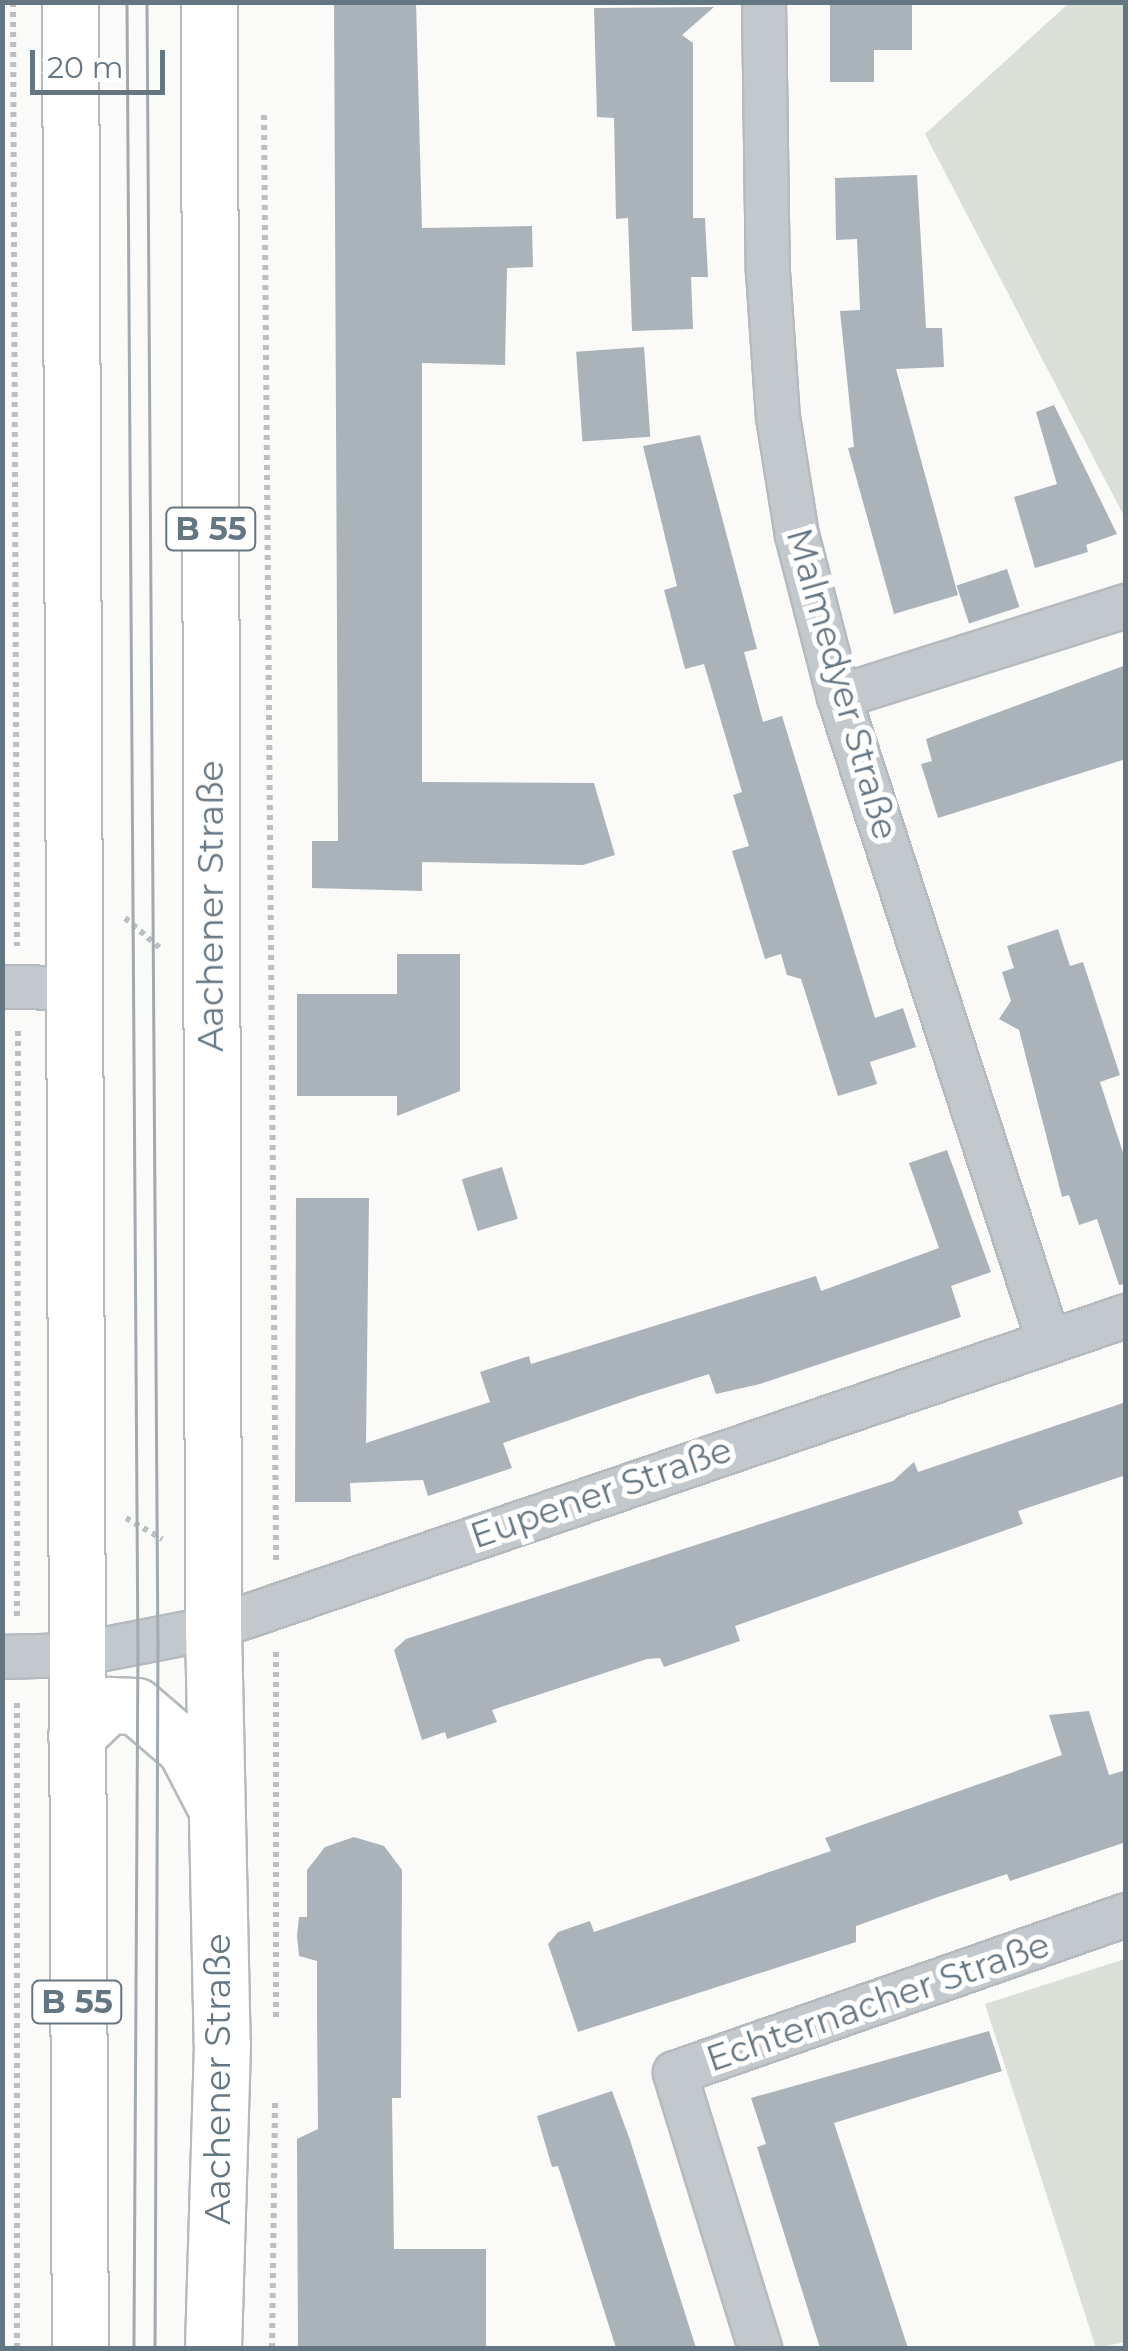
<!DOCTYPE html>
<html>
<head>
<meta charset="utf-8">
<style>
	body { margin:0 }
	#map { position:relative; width:1128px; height:2351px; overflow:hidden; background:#fafaf8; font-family:Montserrat,sans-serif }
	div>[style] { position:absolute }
	.green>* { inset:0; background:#dadfd7 }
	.building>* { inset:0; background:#aab3b9; transform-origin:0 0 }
	.path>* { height:6px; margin-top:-3px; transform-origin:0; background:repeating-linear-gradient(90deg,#bbbfc2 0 5px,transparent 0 10px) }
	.roads { filter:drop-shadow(2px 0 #b5babe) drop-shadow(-2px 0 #b5babe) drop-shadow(0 2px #b5babe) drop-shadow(0 -2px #b5babe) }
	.minor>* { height:42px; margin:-21px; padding:0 21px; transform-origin:21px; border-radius:21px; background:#c3c8cc }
	.major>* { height:55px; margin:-27.5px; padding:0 27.5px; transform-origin:27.5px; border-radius:27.5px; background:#fff }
	.tram>* { height:2.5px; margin:-1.25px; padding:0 1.25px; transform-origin:1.25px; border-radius:1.25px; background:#a2aab0 }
	span { translate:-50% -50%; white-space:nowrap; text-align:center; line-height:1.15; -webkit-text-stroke:10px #fff; paint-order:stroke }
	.shield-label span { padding:2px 8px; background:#fff; border:2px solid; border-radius:8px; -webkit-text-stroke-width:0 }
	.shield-label { font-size:32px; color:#657683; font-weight:700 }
	.street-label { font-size:35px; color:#657683 }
	.frame { position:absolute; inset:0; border:5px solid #657683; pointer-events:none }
	.scale { position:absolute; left:30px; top:50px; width:135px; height:45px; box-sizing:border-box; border:5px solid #657683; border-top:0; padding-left:12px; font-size:30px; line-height:35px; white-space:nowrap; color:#657683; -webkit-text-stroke:8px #fff; paint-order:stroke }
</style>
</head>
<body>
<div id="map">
	<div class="green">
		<i style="clip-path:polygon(1069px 3px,1125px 3px,1125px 518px,925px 134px)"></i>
		<i style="clip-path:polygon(1125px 1959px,1125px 2342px,1096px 2348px,985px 2004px)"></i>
	</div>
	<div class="building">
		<i style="clip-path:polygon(334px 2px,416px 2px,422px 228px,532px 226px,533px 267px,507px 268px,505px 365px,422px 363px,422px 782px,594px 783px,615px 855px,583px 865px,422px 862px,422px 891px,312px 888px,312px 841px,338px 841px)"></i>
		<i style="clip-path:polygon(830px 2px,912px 2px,912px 50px,874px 50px,874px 82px,830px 82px)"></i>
		<i style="clip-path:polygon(714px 7px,682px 35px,693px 43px,693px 218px,705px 218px,708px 277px,691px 277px,693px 329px,632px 331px,628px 218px,616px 219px,614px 118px,597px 117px,594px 8px)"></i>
		<i style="clip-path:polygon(917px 175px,926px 328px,942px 328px,944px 367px,896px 369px,958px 595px,894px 614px,848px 448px,854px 447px,840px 311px,860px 310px,857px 239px,836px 240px,835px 178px)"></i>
		<i style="left:644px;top:347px;width:90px;height:68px;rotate:86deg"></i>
		<i style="clip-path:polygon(1054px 405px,1117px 534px,1086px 545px,1088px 552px,1035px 568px,1014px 497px,1057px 484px,1036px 412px)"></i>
		<i style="clip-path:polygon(700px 435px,757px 649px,744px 652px,763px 722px,782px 716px,875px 1018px,903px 1008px,916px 1047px,870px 1062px,877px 1084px,838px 1096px,801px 979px,787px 975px,781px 954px,765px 959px,732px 851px,749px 846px,733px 795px,742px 792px,704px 664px,685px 669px,664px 590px,677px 586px,643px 446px)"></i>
		<i style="left:1007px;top:569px;width:40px;height:53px;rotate:72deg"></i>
		<i style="clip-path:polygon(1126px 665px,1126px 759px,938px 818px,921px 764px,932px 761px,926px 739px)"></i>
		<i style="clip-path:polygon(1058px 929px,1070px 966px,1083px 962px,1120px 1075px,1100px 1082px,1126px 1162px,1126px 1284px,1119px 1285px,1097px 1219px,1079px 1225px,1069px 1195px,1062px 1197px,1019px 1030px,999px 1019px,1011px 1001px,1002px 972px,1014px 968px,1007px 946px)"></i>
		<i style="clip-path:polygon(397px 954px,460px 954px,460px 1091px,397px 1116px,397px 1096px,297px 1096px,297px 994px,397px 994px)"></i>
		<i style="clip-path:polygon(947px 1150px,991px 1272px,951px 1286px,961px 1317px,760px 1384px,716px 1394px,709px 1374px,639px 1396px,503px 1443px,512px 1468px,428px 1496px,423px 1480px,350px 1483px,351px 1502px,295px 1502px,296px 1198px,369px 1198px,366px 1443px,490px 1402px,480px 1372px,529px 1356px,531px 1364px,816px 1276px,821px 1291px,939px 1248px,909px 1163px)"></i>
		<i style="left:502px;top:1167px;width:54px;height:42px;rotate:73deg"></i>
		<i style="clip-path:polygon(1126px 1402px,1126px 1475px,1018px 1511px,1023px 1524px,735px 1626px,740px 1641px,664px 1667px,660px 1658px,647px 1659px,492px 1710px,497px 1722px,447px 1739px,445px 1732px,422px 1740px,394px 1650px,406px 1639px,893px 1481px,914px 1462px,918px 1472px)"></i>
		<i style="clip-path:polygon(1089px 1711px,1109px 1775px,1126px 1770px,1126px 1842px,1010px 1881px,1007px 1874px,941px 1896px,856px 1926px,856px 1942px,578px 2032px,548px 1944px,558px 1932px,590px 1921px,594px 1932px,831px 1851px,825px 1838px,1062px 1755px,1049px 1715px)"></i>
		<i style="clip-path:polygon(354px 1837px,384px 1846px,402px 1870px,401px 2098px,392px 2098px,394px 2249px,486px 2249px,486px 2348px,298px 2348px,297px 2139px,318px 2129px,317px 2014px,317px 1961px,299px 1956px,297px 1936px,299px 1917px,307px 1917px,307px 1870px,325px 1847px)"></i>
		<i style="clip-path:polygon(989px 2031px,1002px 2071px,834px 2123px,908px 2348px,820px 2348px,757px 2147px,766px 2144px,751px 2098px)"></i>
		<i style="clip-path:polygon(612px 2091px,630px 2140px,696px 2348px,616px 2348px,558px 2166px,552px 2167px,537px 2116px)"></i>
	</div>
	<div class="path">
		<i style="left:13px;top:2px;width:944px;rotate:89.76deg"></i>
		<i style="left:264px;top:115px;width:1447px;rotate:89.52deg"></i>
		<i style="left:125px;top:918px;width:48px;rotate:40.7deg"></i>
		<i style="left:126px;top:1518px;width:42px;rotate:30.3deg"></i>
		<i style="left:17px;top:1616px;width:587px;rotate:-89.9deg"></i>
		<i style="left:276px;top:2017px;width:367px;rotate:-90deg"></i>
		<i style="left:17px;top:2348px;width:649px;rotate:-90deg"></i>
		<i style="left:272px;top:2348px;width:248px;rotate:-89.3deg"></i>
	</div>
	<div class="roads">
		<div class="minor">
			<i style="left:764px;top:2px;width:270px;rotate:89.2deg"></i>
			<i style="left:768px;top:272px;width:145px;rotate:86.1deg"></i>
			<i style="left:778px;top:417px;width:120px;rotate:80.9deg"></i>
			<i style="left:797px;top:535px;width:167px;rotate:75.5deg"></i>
			<i style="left:839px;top:697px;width:678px;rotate:71.97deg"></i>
			<i style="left:839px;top:697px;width:301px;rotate:-17.6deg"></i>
			<i style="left:2px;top:987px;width:72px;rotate:0.8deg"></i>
			<i style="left:2px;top:1657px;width:72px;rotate:-1.6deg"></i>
			<i style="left:74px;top:1655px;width:142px;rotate:-11deg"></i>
			<i style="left:213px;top:1628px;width:965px;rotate:-18.87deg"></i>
			<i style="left:760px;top:2348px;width:288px;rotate:-107.2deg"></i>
			<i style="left:675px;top:2073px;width:478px;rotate:-19.3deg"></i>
		</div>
		<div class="major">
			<i style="left:70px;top:2px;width:2346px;rotate:89.76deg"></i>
			<i style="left:209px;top:2px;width:1626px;rotate:89.86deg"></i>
			<i style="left:213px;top:1628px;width:416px;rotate:88.8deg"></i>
			<i style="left:222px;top:2044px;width:304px;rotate:91.7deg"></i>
			<i style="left:76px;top:1736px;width:45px;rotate:-44.1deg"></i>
			<i style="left:108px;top:1705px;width:28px;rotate:2deg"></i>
			<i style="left:136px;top:1706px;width:65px;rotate:40.6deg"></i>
			<i style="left:185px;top:1748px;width:61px;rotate:62.6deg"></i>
		</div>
	</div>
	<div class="tram">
		<i style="left:127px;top:2px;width:1641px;rotate:89.62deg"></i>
		<i style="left:138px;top:1643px;width:705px;rotate:90.33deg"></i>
		<i style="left:147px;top:2px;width:1637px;rotate:89.62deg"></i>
		<i style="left:158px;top:1639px;width:709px;rotate:90.24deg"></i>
	</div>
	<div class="shield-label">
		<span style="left:211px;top:529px">B 55</span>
		<span style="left:77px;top:2002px">B 55</span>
	</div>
	<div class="street-label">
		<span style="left:842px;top:684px;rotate:74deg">Malmedyer Straße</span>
		<span style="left:211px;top:906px;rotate:-90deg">Aachener Straße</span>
		<span style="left:601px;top:1493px;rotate:-19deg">Eupener Straße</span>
		<span style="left:878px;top:2002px;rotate:-19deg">Echternacher Straße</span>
		<span style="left:218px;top:2079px;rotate:-90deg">Aachener Straße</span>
	</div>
	<div class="frame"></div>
	<div class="scale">20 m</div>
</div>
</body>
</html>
